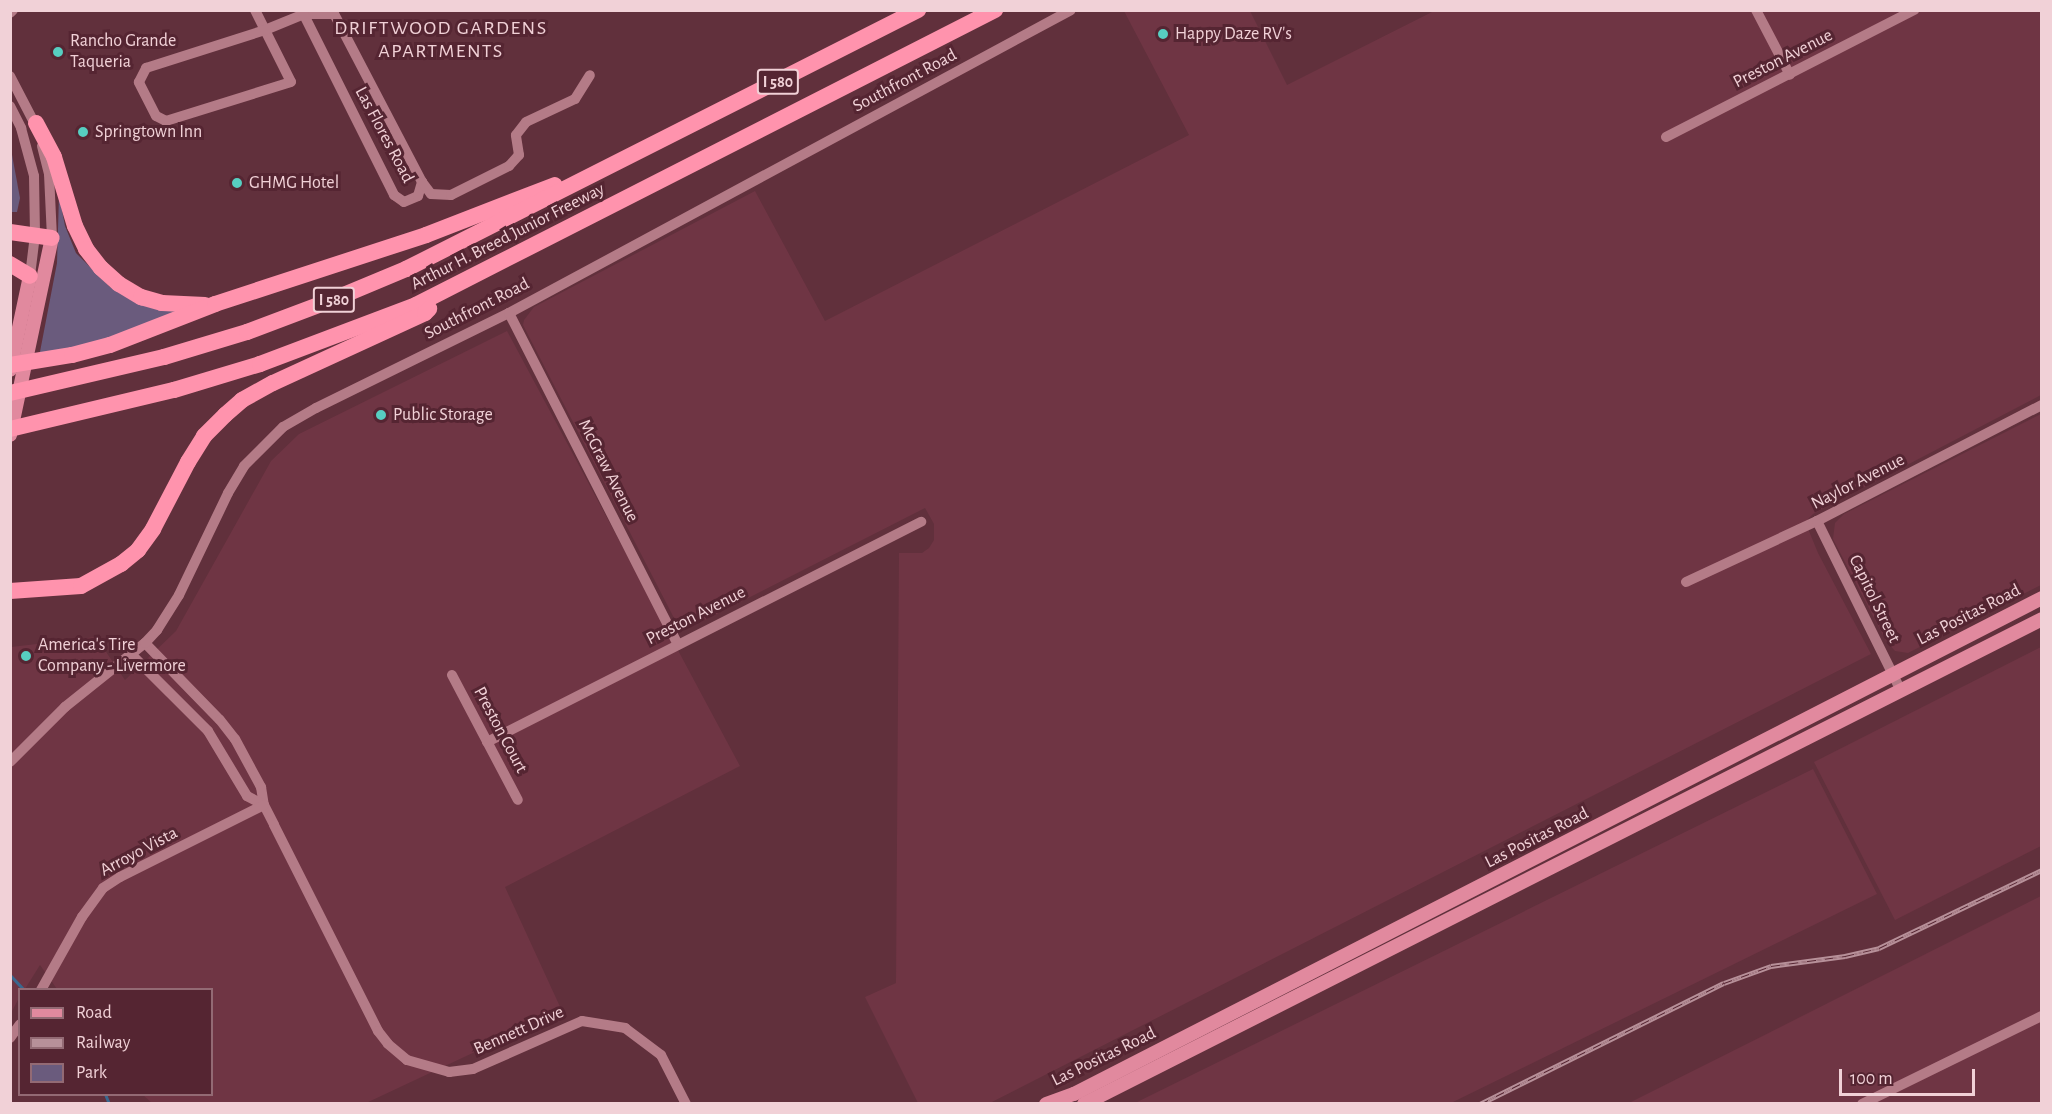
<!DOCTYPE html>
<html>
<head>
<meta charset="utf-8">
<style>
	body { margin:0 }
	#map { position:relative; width:2052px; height:1114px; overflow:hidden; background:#61303c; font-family:"Alegreya Sans",sans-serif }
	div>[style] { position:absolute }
	.built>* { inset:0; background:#6f3544 }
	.green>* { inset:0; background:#6a5b7d }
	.stream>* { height:3px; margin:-1.5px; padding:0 1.5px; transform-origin:1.5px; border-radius:1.5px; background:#3a688f }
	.minor>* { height:10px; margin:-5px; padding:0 5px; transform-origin:5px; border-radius:5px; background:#b47b87 }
	.major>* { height:14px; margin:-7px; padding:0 7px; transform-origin:7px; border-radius:7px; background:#e1899e }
	.highway>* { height:16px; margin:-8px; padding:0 8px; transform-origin:8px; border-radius:8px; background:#ff93ad }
	.rail>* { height:5px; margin-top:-2.5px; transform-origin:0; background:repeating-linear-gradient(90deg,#552532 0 9px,#b79099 0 18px); box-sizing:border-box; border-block:2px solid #b79099 }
	.dots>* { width:16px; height:16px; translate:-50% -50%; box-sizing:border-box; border:3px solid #552532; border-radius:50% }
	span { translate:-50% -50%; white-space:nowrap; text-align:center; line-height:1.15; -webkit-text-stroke:6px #552532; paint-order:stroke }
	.shield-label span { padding:2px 4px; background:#552532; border:2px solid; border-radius:4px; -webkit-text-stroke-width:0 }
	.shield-label { font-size:16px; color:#f1d1d7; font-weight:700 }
	.poi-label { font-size:18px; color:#f1d1d7 }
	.left { translate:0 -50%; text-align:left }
	.street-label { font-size:18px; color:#f1d1d7 }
	.neighbourhood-label { font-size:20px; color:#f1d1d7; letter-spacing:1.5px }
	.frame { position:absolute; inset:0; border:12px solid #f1d1d7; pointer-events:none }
	.legend { position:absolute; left:18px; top:988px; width:195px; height:108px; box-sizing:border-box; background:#552532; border:2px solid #936a74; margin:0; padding:8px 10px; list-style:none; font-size:18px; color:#f1d1d7 }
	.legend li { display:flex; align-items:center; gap:12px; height:30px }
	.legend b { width:30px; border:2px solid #936a74 }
	.scale { position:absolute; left:1839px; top:1069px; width:136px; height:27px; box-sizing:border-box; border:3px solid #f1d1d7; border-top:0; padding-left:8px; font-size:18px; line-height:21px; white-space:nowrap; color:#f1d1d7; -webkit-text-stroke:4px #552532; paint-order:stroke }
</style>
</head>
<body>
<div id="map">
	<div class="built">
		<i style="clip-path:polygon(1124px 11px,1250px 11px,1287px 85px,1434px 11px,2041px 11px,2041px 395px,1813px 514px,1808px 519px,1809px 531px,1818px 553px,1871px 654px,990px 1103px,918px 1103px,865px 997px,896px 983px,899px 553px,922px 553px,929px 548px,934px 540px,934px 524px,925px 508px,691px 627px,683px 626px,674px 618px,523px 325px,524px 320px,534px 307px,755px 191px,825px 321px,1189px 135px)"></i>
		<i style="clip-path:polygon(507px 331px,740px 766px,505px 887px,562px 1011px,364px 1104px,152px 1103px,143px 1095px,212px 1094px,212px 990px,57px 989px,40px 965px,25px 989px,20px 990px,19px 998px,11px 1013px,11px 647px,96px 637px,125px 680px,176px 631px,271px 461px,299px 434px)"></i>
		<i style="clip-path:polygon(2041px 414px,2041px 585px,1908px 653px,1895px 651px,1886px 641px,1833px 539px,1835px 523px,1844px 514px)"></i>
		<i style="clip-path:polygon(2041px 647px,2041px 846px,1895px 920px,1814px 762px)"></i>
		<i style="clip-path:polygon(1813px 769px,1877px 894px,1451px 1103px,1135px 1103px)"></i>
		<i style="clip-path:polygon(2041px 896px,2041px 1103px,1629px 1103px)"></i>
	</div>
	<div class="green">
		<i style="clip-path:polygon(10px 144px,20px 198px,17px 212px,11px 212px)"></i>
		<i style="clip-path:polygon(59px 195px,65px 226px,76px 253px,110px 287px,201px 307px,117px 336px,39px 357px,57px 263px)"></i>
	</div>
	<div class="stream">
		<i style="left:10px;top:975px;width:21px;rotate:47deg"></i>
		<i style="left:105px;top:1094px;width:11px;rotate:68deg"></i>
	</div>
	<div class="minor">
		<i style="left:255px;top:10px;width:80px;rotate:63.4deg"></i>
		<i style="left:291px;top:82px;width:131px;rotate:162.7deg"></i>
		<i style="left:166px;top:121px;width:11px;rotate:-153deg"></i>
		<i style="left:156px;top:116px;width:38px;rotate:-117deg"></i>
		<i style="left:139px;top:82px;width:16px;rotate:-63deg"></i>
		<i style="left:146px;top:68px;width:125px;rotate:-17.7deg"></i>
		<i style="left:265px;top:30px;width:42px;rotate:-22.3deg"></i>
		<i style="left:304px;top:14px;width:30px"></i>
		<i style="left:1756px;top:10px;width:73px;rotate:62.4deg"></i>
		<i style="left:302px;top:11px;width:206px;rotate:63.4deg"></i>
		<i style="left:394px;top:195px;width:12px;rotate:35deg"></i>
		<i style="left:404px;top:202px;width:15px;rotate:-23deg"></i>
		<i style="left:418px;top:196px;width:15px;rotate:-74deg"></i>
		<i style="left:422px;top:182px;width:194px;rotate:-117.6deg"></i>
		<i style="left:10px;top:13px;width:4px;rotate:-45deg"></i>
		<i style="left:10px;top:76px;width:59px;rotate:62.6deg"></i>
		<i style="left:10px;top:106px;width:25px;rotate:63deg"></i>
		<i style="left:21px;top:128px;width:50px;rotate:74.8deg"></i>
		<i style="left:34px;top:176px;width:59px;rotate:89deg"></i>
		<i style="left:35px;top:235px;width:41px;rotate:97deg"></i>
		<i style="left:1666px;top:137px;width:279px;rotate:-27.1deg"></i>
		<i style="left:42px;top:146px;width:29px;rotate:76deg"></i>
		<i style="left:49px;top:174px;width:64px;rotate:87.3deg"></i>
		<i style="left:422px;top:182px;width:15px;rotate:53deg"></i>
		<i style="left:431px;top:194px;width:20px;rotate:3deg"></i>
		<i style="left:451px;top:195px;width:65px;rotate:-26.6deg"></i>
		<i style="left:509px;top:166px;width:15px;rotate:-48deg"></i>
		<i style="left:519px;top:155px;width:20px;rotate:-99deg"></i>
		<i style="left:516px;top:135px;width:16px;rotate:-52deg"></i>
		<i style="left:526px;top:122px;width:54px;rotate:-25.1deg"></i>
		<i style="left:575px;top:99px;width:28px;rotate:-58deg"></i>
		<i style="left:509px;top:313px;width:372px;rotate:63deg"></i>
		<i style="left:1817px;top:521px;width:190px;rotate:63.7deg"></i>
		<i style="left:1686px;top:582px;width:145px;rotate:-25deg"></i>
		<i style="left:1817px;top:521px;width:253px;rotate:-27.3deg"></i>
		<i style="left:145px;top:643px;width:107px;rotate:45.8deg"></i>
		<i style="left:220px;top:720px;width:24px;rotate:52deg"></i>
		<i style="left:235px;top:739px;width:55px;rotate:61.6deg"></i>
		<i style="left:261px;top:787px;width:18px;rotate:81deg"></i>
		<i style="left:264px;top:805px;width:22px;rotate:63deg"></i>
		<i style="left:274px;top:825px;width:231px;rotate:63.2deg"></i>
		<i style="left:378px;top:1031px;width:16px;rotate:52deg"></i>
		<i style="left:388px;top:1044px;width:25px;rotate:40deg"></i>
		<i style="left:407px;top:1060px;width:44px;rotate:15.9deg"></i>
		<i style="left:449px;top:1072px;width:24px;rotate:-7deg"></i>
		<i style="left:473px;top:1069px;width:119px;rotate:-23.8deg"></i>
		<i style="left:582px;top:1021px;width:44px;rotate:9.2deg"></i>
		<i style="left:625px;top:1028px;width:45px;rotate:36.9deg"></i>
		<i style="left:661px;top:1055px;width:55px;rotate:63deg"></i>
		<i style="left:131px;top:654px;width:109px;rotate:45deg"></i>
		<i style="left:208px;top:731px;width:76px;rotate:59deg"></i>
		<i style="left:247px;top:796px;width:19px;rotate:28deg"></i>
		<i style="left:452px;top:675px;width:141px;rotate:62.2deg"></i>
		<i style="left:487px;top:742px;width:487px;rotate:-26.9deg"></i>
		<i style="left:10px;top:762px;width:78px;rotate:-45deg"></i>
		<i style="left:65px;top:707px;width:102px;rotate:-38.7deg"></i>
		<i style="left:145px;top:643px;width:18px;rotate:-47deg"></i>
		<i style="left:157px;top:630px;width:41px;rotate:-57.8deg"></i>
		<i style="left:179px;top:595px;width:113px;rotate:-64.3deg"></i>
		<i style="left:228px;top:493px;width:31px;rotate:-59deg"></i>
		<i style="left:244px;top:466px;width:55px;rotate:-45deg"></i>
		<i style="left:283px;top:427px;width:38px;rotate:-30deg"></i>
		<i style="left:316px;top:408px;width:215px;rotate:-26.2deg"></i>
		<i style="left:509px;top:313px;width:638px;rotate:-28.33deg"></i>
		<i style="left:41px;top:990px;width:84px;rotate:-60.7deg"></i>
		<i style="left:82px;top:917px;width:36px;rotate:-54deg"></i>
		<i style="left:103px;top:888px;width:20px;rotate:-33deg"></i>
		<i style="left:120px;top:877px;width:161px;rotate:-26.6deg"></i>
		<i style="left:10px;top:1038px;width:17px;rotate:-54deg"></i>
		<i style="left:1862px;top:1104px;width:200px;rotate:-26.1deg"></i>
	</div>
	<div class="major">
		<i style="left:10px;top:370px;width:96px;rotate:-78deg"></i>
		<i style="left:10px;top:435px;width:201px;rotate:-78deg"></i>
		<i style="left:1046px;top:1104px;width:30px;rotate:-20deg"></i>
		<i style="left:1074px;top:1094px;width:1088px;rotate:-27.13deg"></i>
		<i style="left:1084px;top:1104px;width:1074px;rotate:-26.85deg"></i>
	</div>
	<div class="highway">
		<i style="left:36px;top:123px;width:38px;rotate:62deg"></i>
		<i style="left:54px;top:157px;width:72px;rotate:73.1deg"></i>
		<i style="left:75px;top:226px;width:25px;rotate:64deg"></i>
		<i style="left:86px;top:249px;width:24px;rotate:52deg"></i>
		<i style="left:101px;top:268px;width:24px;rotate:42deg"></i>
		<i style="left:119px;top:284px;width:26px;rotate:31deg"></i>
		<i style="left:141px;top:297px;width:22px;rotate:16deg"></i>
		<i style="left:162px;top:303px;width:43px;rotate:2.7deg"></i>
		<i style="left:10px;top:232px;width:42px;rotate:8.1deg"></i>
		<i style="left:10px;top:264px;width:23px;rotate:31deg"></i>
		<i style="left:10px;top:365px;width:63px;rotate:-9.2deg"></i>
		<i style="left:72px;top:355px;width:39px;rotate:-15deg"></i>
		<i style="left:110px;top:345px;width:113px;rotate:-21.3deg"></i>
		<i style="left:215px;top:304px;width:222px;rotate:-18.1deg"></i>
		<i style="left:426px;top:235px;width:138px;rotate:-21.2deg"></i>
		<i style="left:10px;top:393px;width:158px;rotate:-13.2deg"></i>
		<i style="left:164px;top:357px;width:87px;rotate:-16.8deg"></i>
		<i style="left:247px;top:332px;width:85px;rotate:-20.6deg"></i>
		<i style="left:327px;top:302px;width:86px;rotate:-22.7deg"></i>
		<i style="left:406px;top:269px;width:574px;rotate:-26.83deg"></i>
		<i style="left:10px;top:429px;width:169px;rotate:-13.4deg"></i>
		<i style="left:174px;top:390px;width:90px;rotate:-16.8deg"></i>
		<i style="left:260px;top:364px;width:167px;rotate:-20.7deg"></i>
		<i style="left:416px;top:305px;width:650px;rotate:-27deg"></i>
		<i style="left:10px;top:591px;width:71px;rotate:-4deg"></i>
		<i style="left:81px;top:586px;width:46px;rotate:-28.8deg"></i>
		<i style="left:121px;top:564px;width:22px;rotate:-39deg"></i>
		<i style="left:138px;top:550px;width:26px;rotate:-54deg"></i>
		<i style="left:153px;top:529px;width:76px;rotate:-62.4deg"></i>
		<i style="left:188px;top:462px;width:31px;rotate:-58deg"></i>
		<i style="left:204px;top:436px;width:30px;rotate:-45deg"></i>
		<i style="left:225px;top:415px;width:23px;rotate:-41deg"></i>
		<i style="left:242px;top:400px;width:35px;rotate:-29deg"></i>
		<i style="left:273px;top:383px;width:167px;rotate:-24.7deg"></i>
		<i style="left:425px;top:313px;width:6px;rotate:-45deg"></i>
	</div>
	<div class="rail">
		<i style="left:1480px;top:1104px;width:272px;rotate:-26.4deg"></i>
		<i style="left:1724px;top:983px;width:50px;rotate:-19.9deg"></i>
		<i style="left:1771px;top:966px;width:75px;rotate:-7.7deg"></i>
		<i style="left:1845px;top:956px;width:35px;rotate:-13deg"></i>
		<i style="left:1879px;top:948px;width:181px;rotate:-25.6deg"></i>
	</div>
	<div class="dots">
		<i style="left:1163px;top:34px;background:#57cec1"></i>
		<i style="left:58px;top:52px;background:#57cec1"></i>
		<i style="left:83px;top:132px;background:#57cec1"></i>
		<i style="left:237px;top:183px;background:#57cec1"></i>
		<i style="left:381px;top:415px;background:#57cec1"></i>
		<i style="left:26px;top:656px;background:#57cec1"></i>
	</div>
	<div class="shield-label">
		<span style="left:778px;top:82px">I 580</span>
		<span style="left:334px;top:300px">I 580</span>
	</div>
	<div class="poi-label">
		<span class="left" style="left:1175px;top:34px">Happy Daze RV's</span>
		<span class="left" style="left:70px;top:52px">Rancho Grande<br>Taqueria</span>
		<span class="left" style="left:95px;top:132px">Springtown Inn</span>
		<span class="left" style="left:249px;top:183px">GHMG Hotel</span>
		<span class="left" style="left:393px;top:415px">Public Storage</span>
		<span class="left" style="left:38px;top:656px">America's Tire<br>Company - Livermore</span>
	</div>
	<div class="street-label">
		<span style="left:1783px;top:59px;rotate:-27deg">Preston Avenue</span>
		<span style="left:905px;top:81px;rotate:-28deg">Southfront Road</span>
		<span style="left:384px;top:135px;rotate:62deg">Las Flores Road</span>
		<span style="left:508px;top:237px;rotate:-27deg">Arthur H. Breed Junior Freeway</span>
		<span style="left:477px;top:309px;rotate:-27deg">Southfront Road</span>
		<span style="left:608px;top:471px;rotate:63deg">McGraw Avenue</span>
		<span style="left:1858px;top:482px;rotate:-27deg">Naylor Avenue</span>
		<span style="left:1874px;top:599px;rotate:64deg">Capitol Street</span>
		<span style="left:1969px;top:615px;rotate:-27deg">Las Positas Road</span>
		<span style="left:696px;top:616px;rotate:-27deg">Preston Avenue</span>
		<span style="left:500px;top:730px;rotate:62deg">Preston Court</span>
		<span style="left:1537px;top:838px;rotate:-27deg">Las Positas Road</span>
		<span style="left:139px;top:852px;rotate:-28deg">Arroyo Vista</span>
		<span style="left:519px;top:1031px;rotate:-24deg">Bennett Drive</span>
		<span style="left:1104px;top:1057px;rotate:-26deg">Las Positas Road</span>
	</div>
	<div class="neighbourhood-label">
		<span style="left:441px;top:40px">DRIFTWOOD GARDENS<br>APARTMENTS</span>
	</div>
	<div class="frame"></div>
	<ul class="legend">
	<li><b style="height:8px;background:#e1899e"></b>Road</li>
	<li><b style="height:8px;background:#b79099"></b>Railway</li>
	<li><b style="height:16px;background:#6a5b7d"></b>Park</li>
	</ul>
	<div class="scale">100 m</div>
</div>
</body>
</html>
